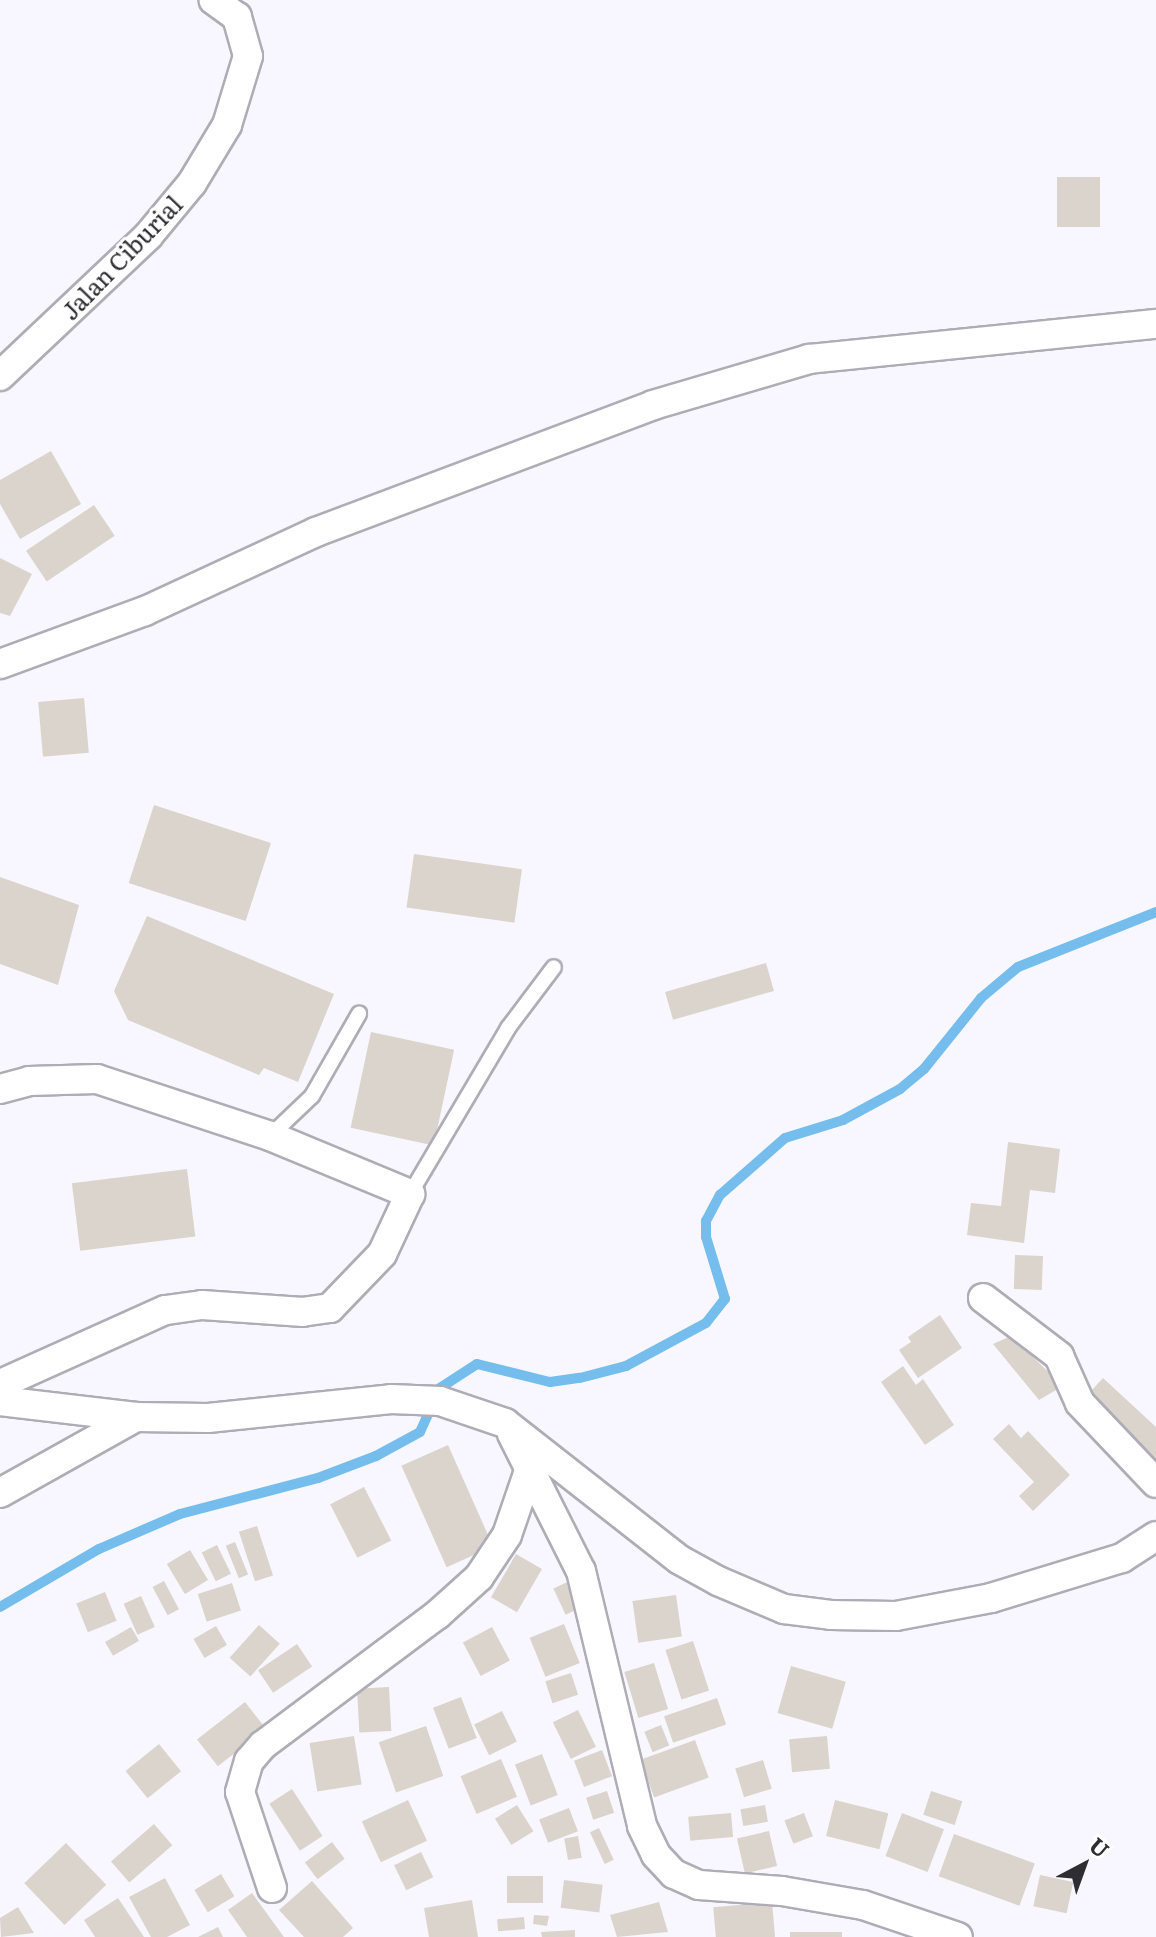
<!DOCTYPE html>
<html>
<head>
<meta charset="utf-8">
<style>
	body { margin:0 }
	#map { position:relative; width:1156px; height:1937px; overflow:hidden; background:#f8f7ff; font-family:Literata,serif }
	div>[style] { position:absolute }
	.stream>* { height:10px; margin:-5px; padding:0 5px; transform-origin:5px; border-radius:5px; background:#74bded }
	.building>* { inset:0; background:#dbd4cd; transform-origin:0 0 }
	.roads { filter:drop-shadow(2px 0 #aeadb6) drop-shadow(-2px 0 #aeadb6) drop-shadow(0 2px #aeadb6) drop-shadow(0 -2px #aeadb6) }
	.service>* { height:14px; margin:-7px; padding:0 7px; transform-origin:7px; border-radius:7px; background:#fff }
	.minor>* { height:28px; margin:-14px; padding:0 14px; transform-origin:14px; border-radius:14px; background:#fff }
	span { translate:-50% -50%; white-space:nowrap; text-align:center; line-height:1.15; -webkit-text-stroke:6px #fff; paint-order:stroke }
	.street-label { font-size:24px; color:#2e2d31 }
	.north { position:absolute; left:1044px; top:1825px; width:80px; height:80px; -webkit-text-stroke:6px #fff; paint-order:stroke; rotate:41deg; font-size:22px; font-weight:700; line-height:32px; text-align:center; color:#2e2d31 }
	.north::after { content:''; display:block; margin:auto; width:28px; height:36px; background:#2e2d31; clip-path:polygon(50% 0,100% 100%,50% 72%,0 100%) }
</style>
</head>
<body>
<div id="map">
	<div class="stream">
		<i style="left:0;top:1607px;width:115px;rotate:-30.4deg"></i>
		<i style="left:99px;top:1549px;width:88px;rotate:-23.4deg"></i>
		<i style="left:180px;top:1514px;width:143px;rotate:-14.6deg"></i>
		<i style="left:318px;top:1478px;width:62px;rotate:-20.8deg"></i>
		<i style="left:376px;top:1456px;width:50px;rotate:-28.6deg"></i>
		<i style="left:420px;top:1432px;width:48px;rotate:-65.6deg"></i>
		<i style="left:440px;top:1388px;width:44px;rotate:-33deg"></i>
		<i style="left:477px;top:1364px;width:75px;rotate:13.9deg"></i>
		<i style="left:550px;top:1382px;width:30px;rotate:-8deg"></i>
		<i style="left:580px;top:1378px;width:48px;rotate:-14.6deg"></i>
		<i style="left:626px;top:1366px;width:91px;rotate:-28.3deg"></i>
		<i style="left:706px;top:1323px;width:31px;rotate:-52deg"></i>
		<i style="left:725px;top:1299px;width:65px;rotate:-107deg"></i>
		<i style="left:706px;top:1237px;width:16px;rotate:-90deg"></i>
		<i style="left:706px;top:1221px;width:30px;rotate:-62deg"></i>
		<i style="left:720px;top:1195px;width:86px;rotate:-41.2deg"></i>
		<i style="left:785px;top:1138px;width:61px;rotate:-17.2deg"></i>
		<i style="left:843px;top:1120px;width:65px;rotate:-28.5deg"></i>
		<i style="left:900px;top:1089px;width:31px;rotate:-40deg"></i>
		<i style="left:924px;top:1069px;width:91px;rotate:-51.2deg"></i>
		<i style="left:981px;top:998px;width:48px;rotate:-40deg"></i>
		<i style="left:1018px;top:967px;width:149px;rotate:-21.7deg"></i>
	</div>
	<div class="building">
		<i style="left:1057px;top:177px;width:43px;height:50px"></i>
		<i style="clip-path:polygon(51px 451px,81px 504px,20px 539px,0 504px,0 480px)"></i>
		<i style="left:94px;top:505px;width:37px;height:82px;rotate:56deg"></i>
		<i style="clip-path:polygon(0 558px,32px 574px,10px 616px,0 613px)"></i>
		<i style="left:84px;top:698px;width:55px;height:46px;rotate:85deg"></i>
		<i style="left:154px;top:805px;width:123px;height:82px;rotate:18deg"></i>
		<i style="left:414px;top:854px;width:109px;height:54px;rotate:8deg"></i>
		<i style="clip-path:polygon(0 877px,79px 905px,58px 985px,0 964px)"></i>
		<i style="clip-path:polygon(147px 916px,334px 994px,298px 1082px,264px 1068px,259px 1075px,128px 1020px,114px 991px)"></i>
		<i style="left:766px;top:963px;width:29px;height:105px;rotate:74deg"></i>
		<i style="left:371px;top:1032px;width:85px;height:98px;rotate:12deg"></i>
		<i style="clip-path:polygon(1008px 1142px,1060px 1149px,1055px 1193px,1030px 1190px,1024px 1243px,967px 1235px,971px 1203px,1001px 1206px)"></i>
		<i style="left:187px;top:1169px;width:68px;height:116px;rotate:83deg"></i>
		<i style="left:1015px;top:1255px;width:28px;height:34px;rotate:2deg"></i>
		<i style="clip-path:polygon(940px 1315px,962px 1348px,918px 1378px,899px 1350px,911px 1342px,908px 1337px)"></i>
		<i style="clip-path:polygon(1011px 1336px,1063px 1386px,1039px 1400px,993px 1344px)"></i>
		<i style="clip-path:polygon(903px 1366px,916px 1385px,923px 1379px,954px 1425px,925px 1445px,881px 1382px)"></i>
		<i style="clip-path:polygon(1103px 1378px,1156px 1427px,1156px 1462px,1103px 1414px,1108px 1409px,1090px 1392px)"></i>
		<i style="clip-path:polygon(1009px 1424px,1021px 1438px,1028px 1431px,1070px 1475px,1033px 1511px,1019px 1496px,1034px 1482px,993px 1439px)"></i>
		<i style="left:448px;top:1445px;width:111px;height:51px;rotate:66deg"></i>
		<i style="left:364px;top:1487px;width:60px;height:38px;rotate:63deg"></i>
		<i style="left:257px;top:1526px;width:52px;height:19px;rotate:72deg"></i>
		<i style="left:235px;top:1542px;width:35px;height:10px;rotate:68deg"></i>
		<i style="left:217px;top:1545px;width:32px;height:17px;rotate:64deg"></i>
		<i style="left:190px;top:1550px;width:35px;height:27px;rotate:59deg"></i>
		<i style="left:516px;top:1554px;width:30px;height:50px;rotate:30deg"></i>
		<i style="left:576px;top:1578px;width:29px;height:25px;rotate:65deg"></i>
		<i style="left:164px;top:1581px;width:32px;height:13px;rotate:62deg"></i>
		<i style="left:232px;top:1583px;width:29px;height:36px;rotate:72deg"></i>
		<i style="left:105px;top:1592px;width:31px;height:31px;rotate:68deg"></i>
		<i style="left:676px;top:1595px;width:42px;height:44px;rotate:82deg"></i>
		<i style="left:141px;top:1596px;width:34px;height:19px;rotate:66deg"></i>
		<i style="left:564px;top:1624px;width:42px;height:37px;rotate:68deg"></i>
		<i style="left:259px;top:1625px;width:28px;height:44px;rotate:42deg"></i>
		<i style="left:216px;top:1626px;width:22px;height:26px;rotate:60deg"></i>
		<i style="left:131px;top:1627px;width:16px;height:30px;rotate:60deg"></i>
		<i style="left:492px;top:1627px;width:38px;height:33px;rotate:62deg"></i>
		<i style="left:693px;top:1641px;width:52px;height:29px;rotate:72deg"></i>
		<i style="left:297px;top:1644px;width:27px;height:47px;rotate:56deg"></i>
		<i style="left:654px;top:1663px;width:48px;height:31px;rotate:73deg"></i>
		<i style="left:791px;top:1666px;width:57px;height:49px;rotate:16deg"></i>
		<i style="left:571px;top:1673px;width:23px;height:27px;rotate:72deg"></i>
		<i style="left:389px;top:1687px;width:44px;height:32px;rotate:87deg"></i>
		<i style="left:461px;top:1697px;width:44px;height:30px;rotate:69deg"></i>
		<i style="left:717px;top:1698px;width:28px;height:56px;rotate:71deg"></i>
		<i style="left:245px;top:1702px;width:34px;height:61px;rotate:52deg"></i>
		<i style="left:578px;top:1710px;width:41px;height:28px;rotate:64deg"></i>
		<i style="left:502px;top:1711px;width:34px;height:31px;rotate:64deg"></i>
		<i style="left:661px;top:1725px;width:22px;height:18px;rotate:68deg"></i>
		<i style="left:426px;top:1726px;width:53px;height:50px;rotate:71deg"></i>
		<i style="left:354px;top:1736px;width:49px;height:45px;rotate:81deg"></i>
		<i style="left:827px;top:1736px;width:33px;height:38px;rotate:85deg"></i>
		<i style="left:695px;top:1740px;width:40px;height:58px;rotate:70deg"></i>
		<i style="left:159px;top:1744px;width:35px;height:43px;rotate:51deg"></i>
		<i style="left:602px;top:1750px;width:28px;height:30px;rotate:69deg"></i>
		<i style="left:542px;top:1754px;width:44px;height:29px;rotate:69deg"></i>
		<i style="left:501px;top:1759px;width:41px;height:44px;rotate:67deg"></i>
		<i style="left:763px;top:1760px;width:30px;height:29px;rotate:73deg"></i>
		<i style="left:292px;top:1789px;width:56px;height:27px;rotate:57deg"></i>
		<i style="left:607px;top:1791px;width:23px;height:22px;rotate:72deg"></i>
		<i style="left:931px;top:1791px;width:33px;height:25px;rotate:18deg"></i>
		<i style="left:408px;top:1800px;width:45px;height:51px;rotate:65deg"></i>
		<i style="left:835px;top:1800px;width:55px;height:37px;rotate:14deg"></i>
		<i style="left:517px;top:1805px;width:31px;height:26px;rotate:58deg"></i>
		<i style="left:765px;top:1805px;width:17px;height:25px;rotate:80deg"></i>
		<i style="left:569px;top:1808px;width:25px;height:32px;rotate:69deg"></i>
		<i style="left:731px;top:1813px;width:24px;height:43px;rotate:85deg"></i>
		<i style="left:804px;top:1813px;width:25px;height:21px;rotate:69deg"></i>
		<i style="left:902px;top:1813px;width:45px;height:46px;rotate:21deg"></i>
		<i style="left:154px;top:1824px;width:28px;height:57px;rotate:49deg"></i>
		<i style="left:599px;top:1828px;width:35px;height:10px;rotate:65deg"></i>
		<i style="left:769px;top:1831px;width:36px;height:33px;rotate:77deg"></i>
		<i style="left:954px;top:1834px;width:86px;height:45px;rotate:20deg"></i>
		<i style="left:578px;top:1836px;width:22px;height:14px;rotate:80deg"></i>
		<i style="left:332px;top:1842px;width:21px;height:34px;rotate:53deg"></i>
		<i style="left:66px;top:1843px;width:58px;height:58px;rotate:46deg"></i>
		<i style="left:421px;top:1852px;width:28px;height:30px;rotate:64deg"></i>
		<i style="left:221px;top:1874px;width:26px;height:31px;rotate:59deg"></i>
		<i style="left:1040px;top:1875px;width:34px;height:32px;rotate:12deg"></i>
		<i style="left:507px;top:1876px;width:36px;height:27px"></i>
		<i style="clip-path:polygon(165px 1878px,190px 1925px,167px 1937px,151px 1937px,129px 1897px)"></i>
		<i style="left:564px;top:1880px;width:39px;height:28px;rotate:7deg"></i>
		<i style="clip-path:polygon(312px 1881px,353px 1928px,343px 1937px,304px 1937px,279px 1910px)"></i>
		<i style="clip-path:polygon(252px 1893px,284px 1937px,247px 1937px,228px 1910px)"></i>
		<i style="clip-path:polygon(118px 1898px,144px 1937px,95px 1937px,84px 1920px)"></i>
		<i style="clip-path:polygon(472px 1900px,478px 1937px,429px 1937px,424px 1908px)"></i>
		<i style="clip-path:polygon(659px 1902px,668px 1932px,617px 1937px,610px 1915px)"></i>
		<i style="left:772px;top:1902px;width:35px;height:59px;rotate:85deg"></i>
		<i style="clip-path:polygon(18px 1907px,34px 1933px,1px 1937px,0 1918px)"></i>
		<i style="clip-path:polygon(534px 1915px,549px 1916px,547px 1926px,533px 1924px)"></i>
		<i style="left:524px;top:1917px;width:12px;height:27px;rotate:85deg"></i>
		<i style="clip-path:polygon(218px 1927px,223px 1937px,198px 1937px)"></i>
		<i style="clip-path:polygon(575px 1930px,575px 1937px,542px 1937px,541px 1932px)"></i>
		<i style="left:790px;top:1932px;width:52px;height:5px"></i>
	</div>
	<div class="roads">
		<div class="service">
			<i style="left:270px;top:1136px;width:58px;rotate:-43.6deg"></i>
			<i style="left:312px;top:1096px;width:95px;rotate:-60.2deg"></i>
			<i style="left:410px;top:1194px;width:193px;rotate:-59.4deg"></i>
			<i style="left:508px;top:1028px;width:76px;rotate:-53deg"></i>
		</div>
		<div class="minor">
			<i style="left:0;top:376px;width:204px;rotate:-43.4deg"></i>
			<i style="left:148px;top:236px;width:69px;rotate:-50.3deg"></i>
			<i style="left:192px;top:183px;width:68px;rotate:-58.9deg"></i>
			<i style="left:227px;top:125px;width:72px;rotate:-73.1deg"></i>
			<i style="left:248px;top:56px;width:41px;rotate:-105.8deg"></i>
			<i style="left:237px;top:17px;width:29px;rotate:-144deg"></i>
			<i style="left:0;top:664px;width:154px;rotate:-20.1deg"></i>
			<i style="left:145px;top:611px;width:188px;rotate:-24.8deg"></i>
			<i style="left:316px;top:532px;width:360px;rotate:-20.6deg"></i>
			<i style="left:653px;top:405px;width:163px;rotate:-16.4deg"></i>
			<i style="left:809px;top:359px;width:349px;rotate:-5.8deg"></i>
			<i style="left:0;top:1089px;width:30px;rotate:-15deg"></i>
			<i style="left:29px;top:1081px;width:68px;rotate:-1.7deg"></i>
			<i style="left:97px;top:1079px;width:182px;rotate:18.2deg"></i>
			<i style="left:270px;top:1136px;width:152px;rotate:22.5deg"></i>
			<i style="left:410px;top:1194px;width:66px;rotate:115deg"></i>
			<i style="left:382px;top:1254px;width:75px;rotate:133.9deg"></i>
			<i style="left:330px;top:1308px;width:27px;rotate:172deg"></i>
			<i style="left:303px;top:1312px;width:101px;rotate:-176deg"></i>
			<i style="left:202px;top:1305px;width:37px;rotate:172deg"></i>
			<i style="left:165px;top:1310px;width:181px;rotate:155.8deg"></i>
			<i style="left:983px;top:1298px;width:96px;rotate:37.3deg"></i>
			<i style="left:1059px;top:1356px;width:51px;rotate:65.9deg"></i>
			<i style="left:1080px;top:1403px;width:110px;rotate:46.5deg"></i>
			<i style="left:0;top:1401px;width:137px;rotate:6.7deg"></i>
			<i style="left:136px;top:1417px;width:72px;rotate:0.8deg"></i>
			<i style="left:208px;top:1418px;width:184px;rotate:-5.9deg"></i>
			<i style="left:391px;top:1399px;width:49px;rotate:2.3deg"></i>
			<i style="left:440px;top:1401px;width:69px;rotate:18.7deg"></i>
			<i style="left:505px;top:1423px;width:222px;rotate:38.1deg"></i>
			<i style="left:680px;top:1560px;width:43px;rotate:28.9deg"></i>
			<i style="left:718px;top:1581px;width:72px;rotate:23deg"></i>
			<i style="left:784px;top:1609px;width:47px;rotate:7.3deg"></i>
			<i style="left:831px;top:1615px;width:65px;rotate:0.9deg"></i>
			<i style="left:896px;top:1616px;width:97px;rotate:-10.7deg"></i>
			<i style="left:991px;top:1598px;width:137px;rotate:-17deg"></i>
			<i style="left:1122px;top:1558px;width:40px;rotate:-32.9deg"></i>
			<i style="left:512px;top:1434px;width:153px;rotate:63.3deg"></i>
			<i style="left:581px;top:1571px;width:262px;rotate:76.5deg"></i>
			<i style="left:642px;top:1826px;width:32px;rotate:64deg"></i>
			<i style="left:656px;top:1855px;width:26px;rotate:47deg"></i>
			<i style="left:674px;top:1874px;width:27px;rotate:24deg"></i>
			<i style="left:699px;top:1885px;width:83px;rotate:4.1deg"></i>
			<i style="left:782px;top:1891px;width:82px;rotate:9.8deg"></i>
			<i style="left:863px;top:1905px;width:100px;rotate:18.6deg"></i>
			<i style="left:0;top:1493px;width:156px;rotate:-29.2deg"></i>
			<i style="left:272px;top:1888px;width:101px;rotate:-108.4deg"></i>
			<i style="left:240px;top:1792px;width:32px;rotate:-74deg"></i>
			<i style="left:249px;top:1761px;width:21px;rotate:-49deg"></i>
			<i style="left:263px;top:1745px;width:217px;rotate:-36.8deg"></i>
			<i style="left:437px;top:1615px;width:57px;rotate:-42.1deg"></i>
			<i style="left:479px;top:1577px;width:50px;rotate:-56.3deg"></i>
			<i style="left:507px;top:1535px;width:74px;rotate:-71.1deg"></i>
		</div>
	</div>
	<div class="street-label">
		<span style="left:121px;top:257px;rotate:-46deg">Jalan Ciburial</span>
	</div>
	<div class="north">U</div>
</div>
</body>
</html>
